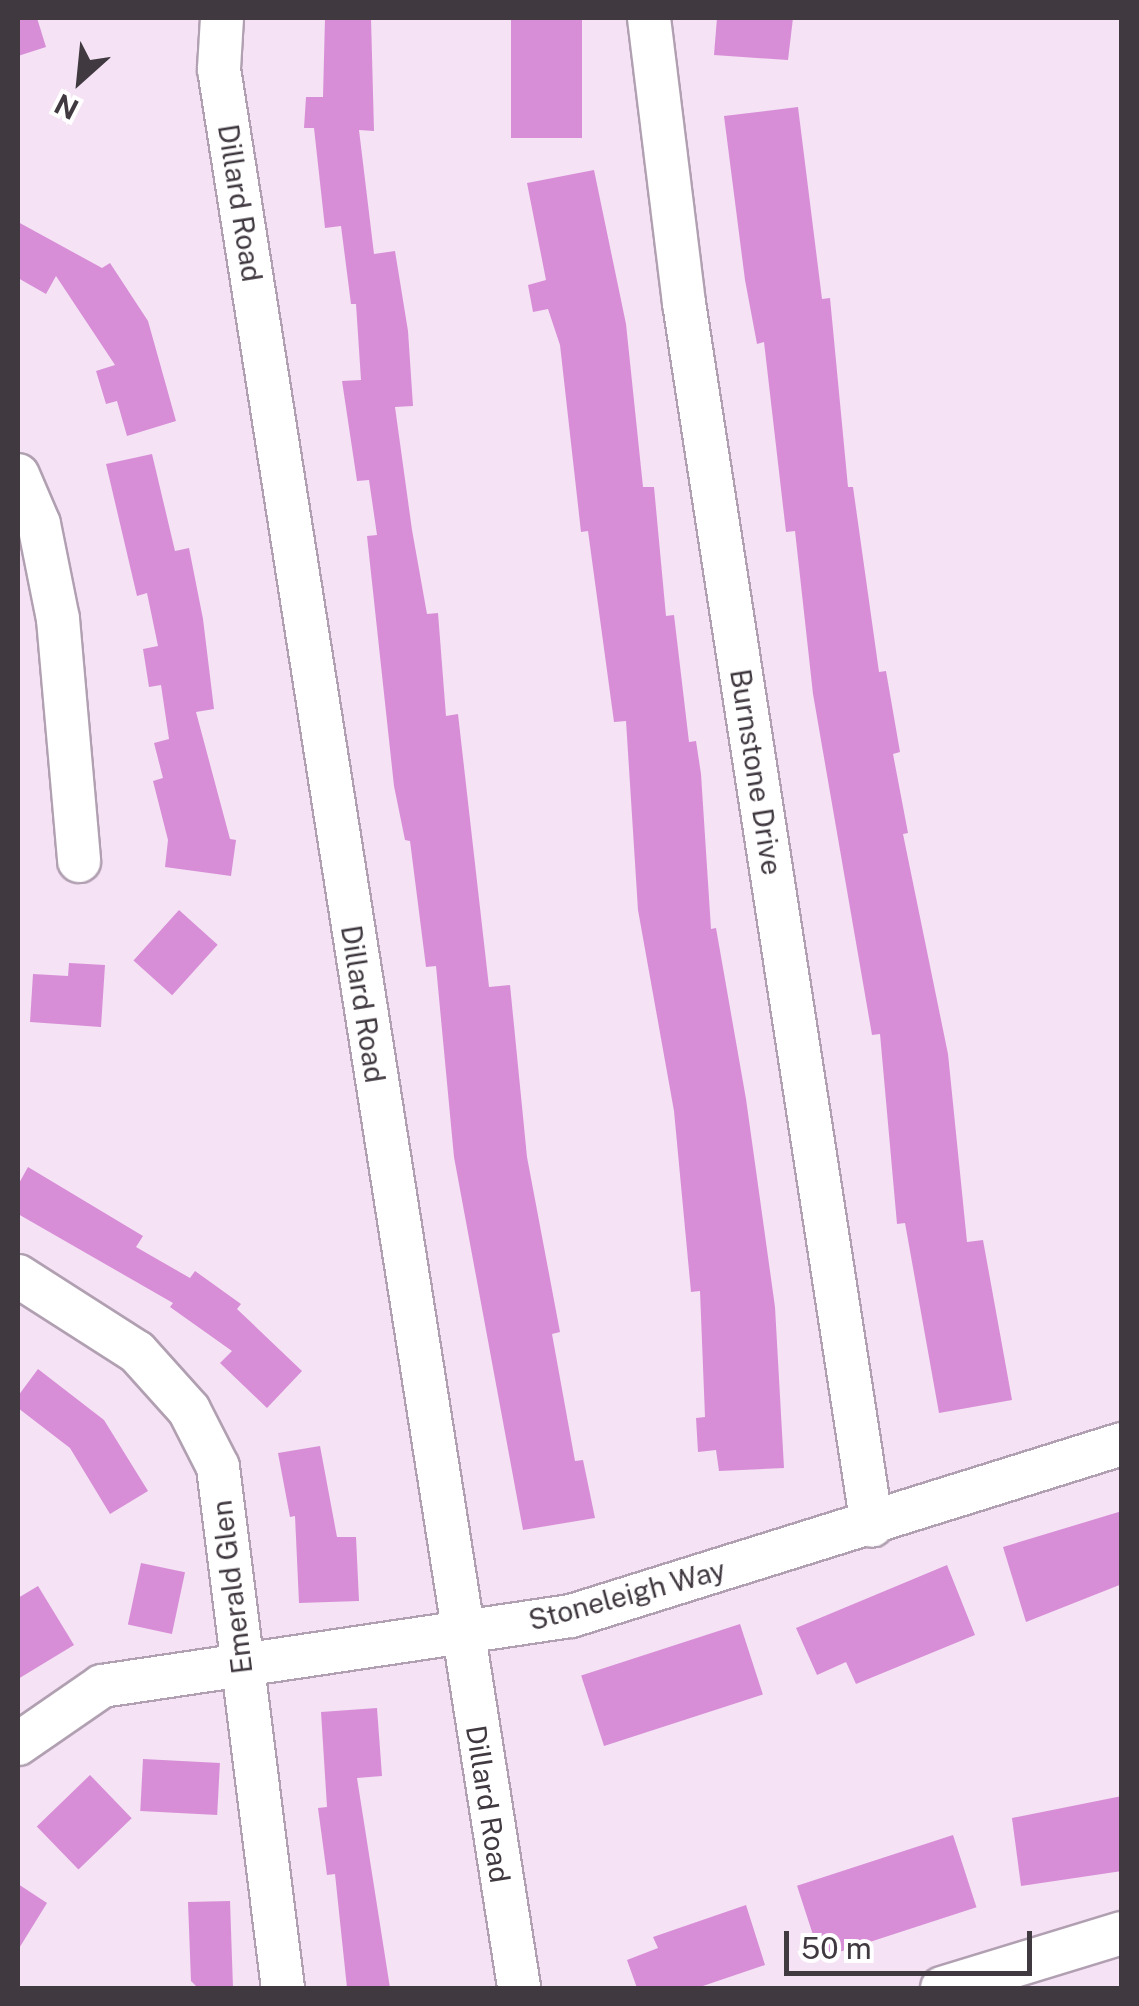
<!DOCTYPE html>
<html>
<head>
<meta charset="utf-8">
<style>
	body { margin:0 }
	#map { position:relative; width:1139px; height:2006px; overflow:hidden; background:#f5e2f4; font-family:"Public Sans",sans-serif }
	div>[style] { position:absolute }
	.building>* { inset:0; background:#d78ed7; transform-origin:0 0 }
	.roads { filter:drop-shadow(2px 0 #b1a0b1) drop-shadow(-2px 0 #b1a0b1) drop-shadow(0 2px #b1a0b1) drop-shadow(0 -2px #b1a0b1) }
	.minor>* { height:42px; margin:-21px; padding:0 21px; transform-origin:21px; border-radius:21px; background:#fff }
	span { translate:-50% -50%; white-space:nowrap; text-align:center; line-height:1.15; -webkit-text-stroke:9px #fff; paint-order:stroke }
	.street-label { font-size:28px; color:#403940 }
	.frame { position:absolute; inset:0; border:20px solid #403940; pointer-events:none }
	.north { position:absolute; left:30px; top:30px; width:100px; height:100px; -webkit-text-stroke:8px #fff; paint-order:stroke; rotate:207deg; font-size:28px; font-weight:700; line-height:40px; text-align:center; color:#403940 }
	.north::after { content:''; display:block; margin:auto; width:35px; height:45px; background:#403940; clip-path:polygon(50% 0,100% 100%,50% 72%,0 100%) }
	.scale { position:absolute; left:784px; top:1931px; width:248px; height:45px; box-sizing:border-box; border:5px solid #403940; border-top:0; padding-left:12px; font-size:30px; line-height:35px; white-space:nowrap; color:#403940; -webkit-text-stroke:8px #fff; paint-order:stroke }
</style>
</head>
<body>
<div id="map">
	<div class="building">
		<i style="clip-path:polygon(18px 18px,37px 18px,46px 47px,18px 56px)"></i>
		<i style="clip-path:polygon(325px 18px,371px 18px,374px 131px,359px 130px,374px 254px,395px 251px,408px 331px,413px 406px,395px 407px,412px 530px,427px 614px,438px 613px,446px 716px,458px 714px,489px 987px,510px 985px,527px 1157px,560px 1332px,552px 1334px,575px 1461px,583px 1460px,595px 1518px,523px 1530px,454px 1157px,436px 966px,426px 967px,410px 841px,405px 840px,394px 786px,367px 536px,377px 535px,369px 480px,357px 481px,342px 381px,361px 380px,356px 304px,351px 304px,341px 226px,325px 228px,314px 128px,304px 128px,306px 97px,323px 97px)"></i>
		<i style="left:511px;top:18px;width:71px;height:120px"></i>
		<i style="clip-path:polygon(717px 18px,793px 18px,788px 60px,714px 55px)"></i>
		<i style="clip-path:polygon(798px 107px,822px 299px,830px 298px,848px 487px,853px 487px,879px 672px,886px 671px,900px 752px,893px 754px,908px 833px,903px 834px,948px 1054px,967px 1242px,983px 1240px,1012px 1400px,939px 1413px,905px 1223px,897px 1224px,880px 1034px,872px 1035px,813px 694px,795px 531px,786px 532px,764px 342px,757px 344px,745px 280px,724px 116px)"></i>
		<i style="clip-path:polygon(594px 170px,626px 324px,643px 487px,654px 487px,666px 616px,674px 615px,689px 742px,696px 741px,701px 774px,711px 929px,716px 928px,746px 1099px,775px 1307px,784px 1468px,719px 1471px,716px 1450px,698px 1452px,696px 1418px,705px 1417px,700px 1291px,691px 1292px,674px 1111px,638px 910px,626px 721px,614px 722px,588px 531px,581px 532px,560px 345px,548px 309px,533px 312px,528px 285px,546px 280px,527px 183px)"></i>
		<i style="clip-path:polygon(18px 222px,102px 268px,110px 263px,148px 321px,176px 421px,127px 436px,117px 401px,106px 404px,96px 371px,115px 365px,56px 276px,46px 294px,18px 278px)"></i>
		<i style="clip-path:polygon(152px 454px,175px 551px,189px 548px,203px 619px,214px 709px,196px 712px,230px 839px,236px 840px,231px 876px,165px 867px,168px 840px,153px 781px,163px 778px,154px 743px,169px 739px,161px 685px,149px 687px,143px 649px,158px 646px,147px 593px,137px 596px,106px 464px)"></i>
		<i style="left:179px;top:910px;width:52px;height:68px;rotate:42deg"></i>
		<i style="clip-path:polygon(69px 963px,105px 965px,101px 1027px,30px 1022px,33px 974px,68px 976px)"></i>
		<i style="clip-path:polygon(28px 1167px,143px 1236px,136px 1247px,190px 1278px,195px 1271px,241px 1304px,237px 1309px,302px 1371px,267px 1408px,220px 1363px,232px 1351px,170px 1307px,173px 1303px,18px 1214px,18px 1185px)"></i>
		<i style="clip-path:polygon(38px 1369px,104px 1420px,148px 1491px,110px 1514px,70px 1448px,18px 1408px,18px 1396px)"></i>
		<i style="clip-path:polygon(320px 1446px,337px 1537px,356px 1537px,359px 1601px,299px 1603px,295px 1516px,290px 1517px,278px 1453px)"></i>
		<i style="clip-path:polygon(1122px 1511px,1122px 1584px,1026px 1622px,1003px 1547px)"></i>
		<i style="left:141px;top:1563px;width:45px;height:63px;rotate:12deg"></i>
		<i style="clip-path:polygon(947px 1565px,975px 1635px,856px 1684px,846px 1662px,817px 1675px,796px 1628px)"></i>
		<i style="clip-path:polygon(38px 1586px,74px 1645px,18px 1679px,18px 1598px)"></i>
		<i style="left:740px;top:1624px;width:74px;height:167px;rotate:72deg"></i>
		<i style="clip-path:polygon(377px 1708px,382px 1776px,357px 1778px,390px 1988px,347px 1988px,335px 1874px,327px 1875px,318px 1808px,327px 1807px,321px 1712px)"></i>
		<i style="left:143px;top:1759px;width:77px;height:52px;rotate:3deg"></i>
		<i style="left:90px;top:1775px;width:60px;height:74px;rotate:46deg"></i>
		<i style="clip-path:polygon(1122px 1796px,1122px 1871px,1021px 1886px,1012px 1818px)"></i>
		<i style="left:953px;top:1835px;width:76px;height:164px;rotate:72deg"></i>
		<i style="clip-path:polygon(18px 1884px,47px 1903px,18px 1950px)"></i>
		<i style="clip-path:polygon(230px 1901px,233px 1988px,198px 1988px,191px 1981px,188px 1902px)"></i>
		<i style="clip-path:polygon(746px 1905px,765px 1965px,697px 1988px,637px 1988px,627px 1960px,658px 1948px,653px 1937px)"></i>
	</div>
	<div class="roads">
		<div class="minor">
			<i style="left:222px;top:18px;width:51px;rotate:93.4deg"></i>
			<i style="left:219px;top:69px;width:1942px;rotate:81.11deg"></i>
			<i style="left:649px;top:18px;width:287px;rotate:83deg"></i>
			<i style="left:684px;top:303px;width:1237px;rotate:81.26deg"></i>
			<i style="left:18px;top:475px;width:53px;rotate:66.8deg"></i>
			<i style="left:39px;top:524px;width:97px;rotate:78.7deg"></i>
			<i style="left:58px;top:619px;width:243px;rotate:85deg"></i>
			<i style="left:18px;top:1276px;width:141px;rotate:32.6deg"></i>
			<i style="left:137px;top:1352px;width:78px;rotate:48.1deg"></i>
			<i style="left:189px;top:1410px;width:64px;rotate:63deg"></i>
			<i style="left:218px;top:1467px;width:525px;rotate:82.89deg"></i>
			<i style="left:18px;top:1744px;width:102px;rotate:-34.6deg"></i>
			<i style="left:102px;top:1686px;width:474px;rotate:-8.5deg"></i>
			<i style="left:571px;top:1616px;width:577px;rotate:-17.34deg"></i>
			<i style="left:942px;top:1988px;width:188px;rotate:-17deg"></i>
		</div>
	</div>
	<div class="street-label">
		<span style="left:240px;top:203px;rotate:81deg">Dillard Road</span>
		<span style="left:756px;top:772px;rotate:81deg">Burnstone Drive</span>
		<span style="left:363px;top:1004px;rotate:81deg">Dillard Road</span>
		<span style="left:232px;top:1587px;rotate:-97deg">Emerald Glen</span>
		<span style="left:627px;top:1595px;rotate:-15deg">Stoneleigh Way</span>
		<span style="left:488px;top:1804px;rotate:81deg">Dillard Road</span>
	</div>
	<div class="frame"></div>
	<div class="north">N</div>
	<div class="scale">50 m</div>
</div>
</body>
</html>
